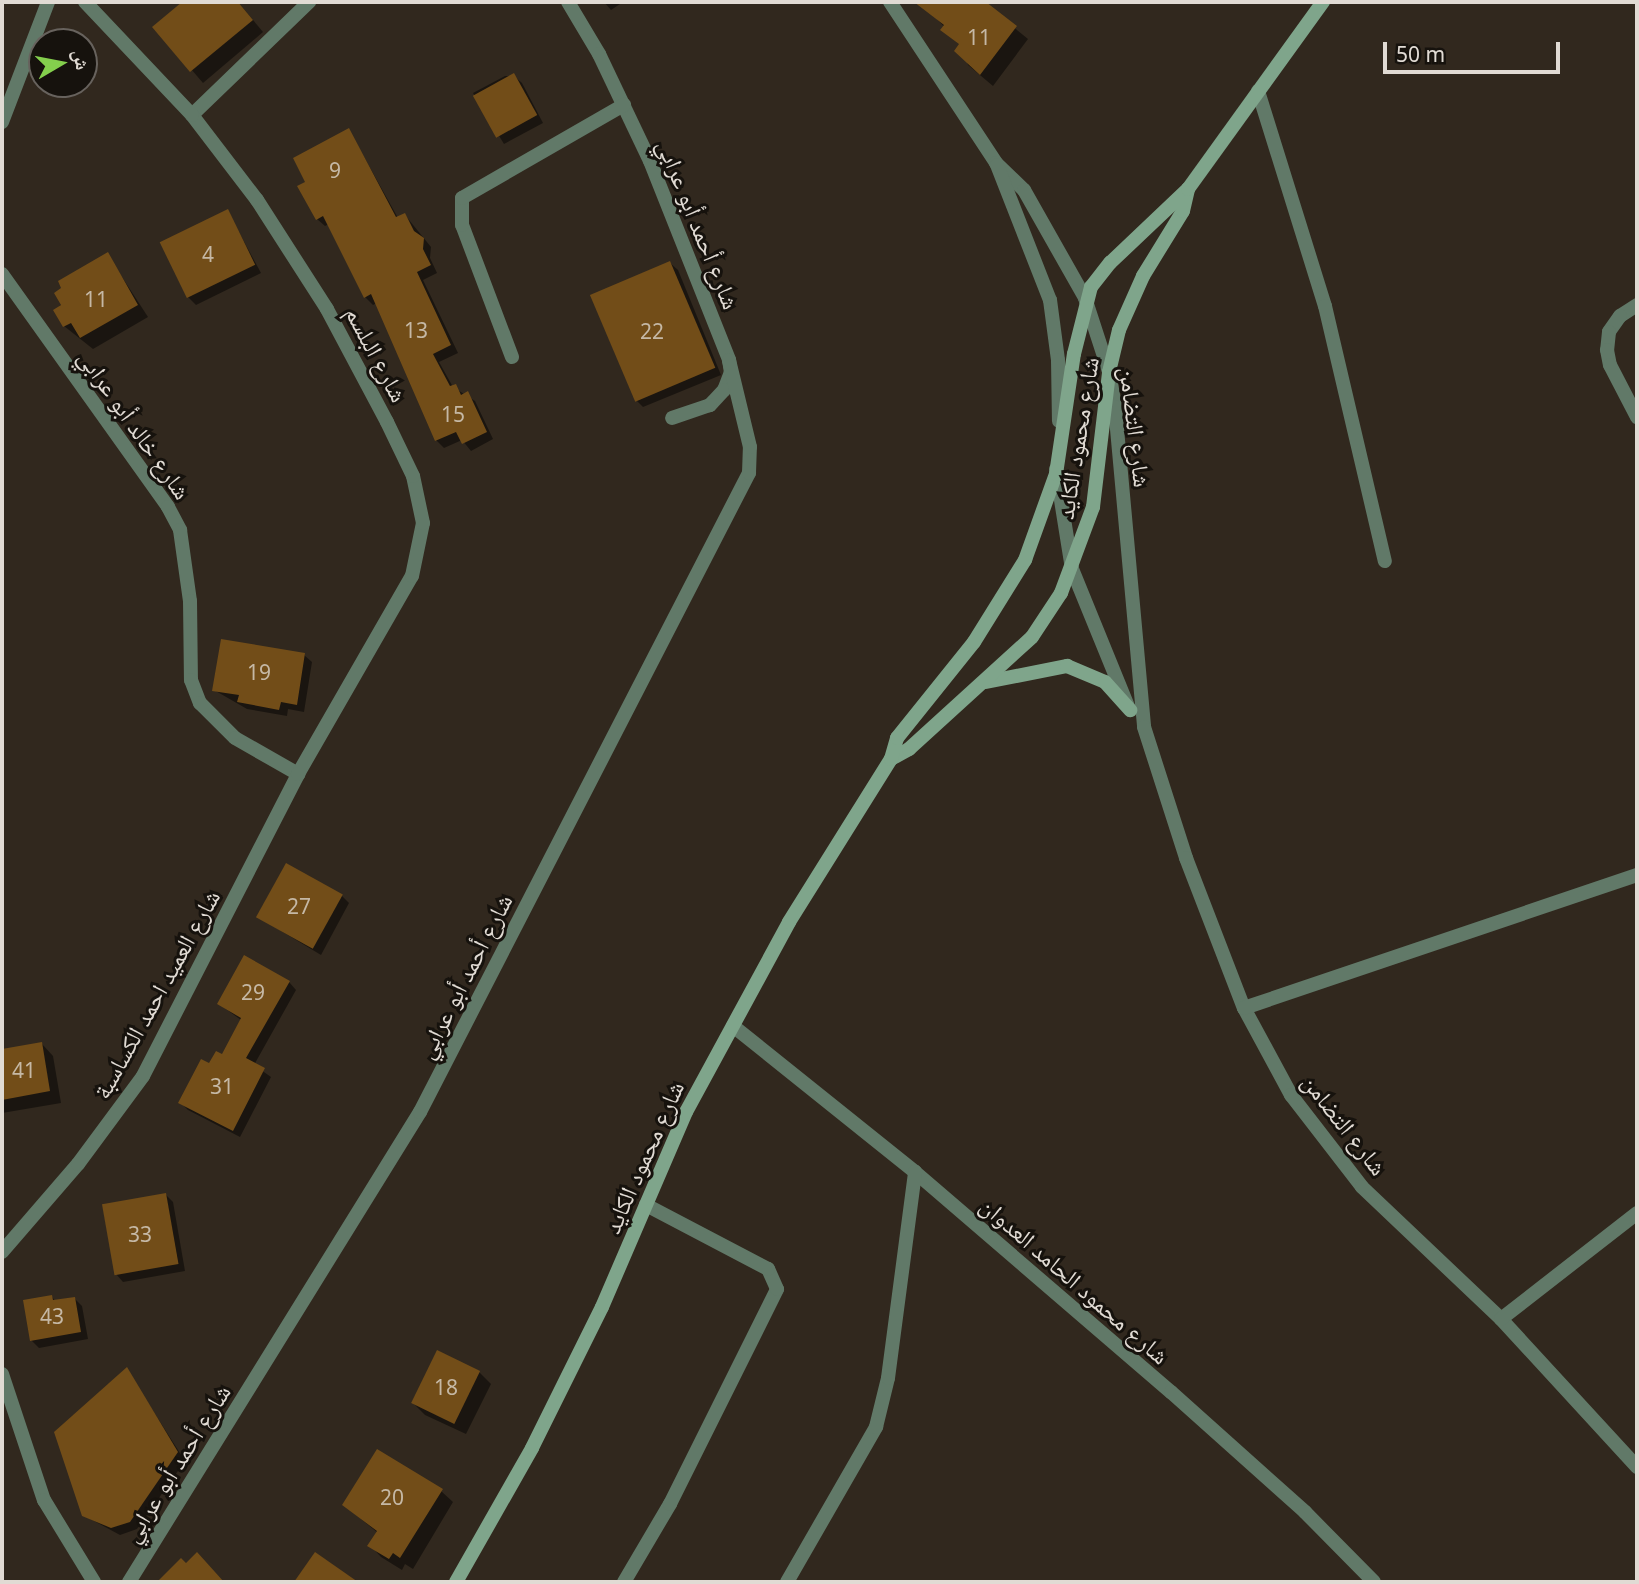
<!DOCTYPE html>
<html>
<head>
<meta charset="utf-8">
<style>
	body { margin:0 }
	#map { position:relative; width:1639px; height:1584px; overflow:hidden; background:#31281e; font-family:"Noto Sans","Noto Naskh Arabic",sans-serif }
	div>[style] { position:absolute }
	.shadow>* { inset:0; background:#0007 }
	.building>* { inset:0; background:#724d18; transform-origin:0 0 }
	.street>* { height:14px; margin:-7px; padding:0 7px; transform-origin:7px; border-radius:7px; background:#617968 }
	.secondary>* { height:14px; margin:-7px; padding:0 7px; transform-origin:7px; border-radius:7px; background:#7fa58b }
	span { translate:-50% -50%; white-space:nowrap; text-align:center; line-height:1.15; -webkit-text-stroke:6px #16120d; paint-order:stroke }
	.number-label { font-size:21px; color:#c5b8a5 }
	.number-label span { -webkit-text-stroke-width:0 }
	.street-label { font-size:24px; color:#e1dbd4 }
	.frame { position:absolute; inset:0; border:4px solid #e1dbd4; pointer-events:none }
	.north { position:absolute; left:28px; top:28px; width:70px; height:70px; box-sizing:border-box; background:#16120d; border:2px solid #67625d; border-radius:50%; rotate:80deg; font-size:19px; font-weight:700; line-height:28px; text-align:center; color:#e1dbd4 }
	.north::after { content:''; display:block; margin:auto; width:24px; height:32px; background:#84cf4d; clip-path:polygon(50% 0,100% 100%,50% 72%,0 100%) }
	.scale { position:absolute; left:1383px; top:42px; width:177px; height:32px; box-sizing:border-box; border:4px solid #e1dbd4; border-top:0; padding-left:9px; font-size:21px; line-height:24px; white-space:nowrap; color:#e1dbd4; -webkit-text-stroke:5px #16120d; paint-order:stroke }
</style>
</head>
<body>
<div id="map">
	<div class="shadow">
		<i style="clip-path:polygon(185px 2px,238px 2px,263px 32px,203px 83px,155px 27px)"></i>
		<i style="clip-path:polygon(604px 2px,623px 2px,611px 10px)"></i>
		<i style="clip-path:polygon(937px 2px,983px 2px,1028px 39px,993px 86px,968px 65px,961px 44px,929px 11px)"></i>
		<i style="clip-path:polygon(505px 76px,514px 76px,522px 83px,543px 123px,504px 144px,473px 93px)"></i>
		<i style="clip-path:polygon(349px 130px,398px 218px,405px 215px,431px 247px,430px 258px,437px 273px,423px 280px,458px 353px,439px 362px,453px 387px,475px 401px,493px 439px,471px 451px,462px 440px,444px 448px,436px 440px,377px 303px,373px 305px,365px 297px,329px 224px,325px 226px,317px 219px,308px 183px)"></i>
		<i style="clip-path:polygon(228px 212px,261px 273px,196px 305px,188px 297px)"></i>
		<i style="clip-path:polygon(107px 254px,148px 317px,93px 349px,64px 326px,55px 311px)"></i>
		<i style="clip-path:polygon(670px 263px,678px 270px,721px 375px,643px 407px,636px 400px)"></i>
		<i style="clip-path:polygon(304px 655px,312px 662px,304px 712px,288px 709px,287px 716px,247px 709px,214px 690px)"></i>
		<i style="clip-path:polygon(342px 896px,349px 903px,321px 955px,258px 917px)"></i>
		<i style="clip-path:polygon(289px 982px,296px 990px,254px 1065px,271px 1077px,240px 1137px,188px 1110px,181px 1103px,223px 1056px,241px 1020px,219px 1004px)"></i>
		<i style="clip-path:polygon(42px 1044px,53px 1056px,61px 1103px,2px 1113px,2px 1051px)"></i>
		<i style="clip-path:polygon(166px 1195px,173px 1202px,185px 1271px,123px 1282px,116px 1274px)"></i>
		<i style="clip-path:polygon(52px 1297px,56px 1302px,75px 1299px,82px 1306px,88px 1339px,39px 1348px,31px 1340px)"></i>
		<i style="clip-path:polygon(127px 1370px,185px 1461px,137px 1529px,120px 1535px,83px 1515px)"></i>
		<i style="clip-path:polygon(479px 1372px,491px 1384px,466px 1434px,425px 1415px,413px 1403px)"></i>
		<i style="clip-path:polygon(441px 1491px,453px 1502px,413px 1569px,405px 1564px,402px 1570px,381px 1557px,370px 1545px,378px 1533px,344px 1505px)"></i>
	</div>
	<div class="building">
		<i style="clip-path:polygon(182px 2px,238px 2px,253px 20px,190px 72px,152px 27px)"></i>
		<i style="clip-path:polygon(914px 2px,986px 2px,1017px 26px,980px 75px,954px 51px,959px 44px,940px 30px,944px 25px)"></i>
		<i style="left:514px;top:73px;width:48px;height:47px;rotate:61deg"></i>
		<i style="clip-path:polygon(349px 128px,396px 217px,405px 213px,414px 231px,424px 238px,423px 249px,431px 265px,417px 272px,451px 345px,433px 354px,450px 386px,456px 384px,461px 395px,468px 391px,487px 432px,462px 444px,456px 432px,435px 441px,371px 294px,364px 298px,323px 216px,316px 220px,297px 186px,305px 182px,293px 158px)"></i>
		<i style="left:228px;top:209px;width:62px;height:76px;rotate:64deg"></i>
		<i style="clip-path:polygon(108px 252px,138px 305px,80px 338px,71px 323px,63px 327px,53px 310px,61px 305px,54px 293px,61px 288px,58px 281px)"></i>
		<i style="left:670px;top:261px;width:116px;height:87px;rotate:67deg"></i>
		<i style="clip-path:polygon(221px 639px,305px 653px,297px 705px,281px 702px,279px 710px,237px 702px,239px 695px,212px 691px)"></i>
		<i style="left:286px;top:863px;width:65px;height:62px;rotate:29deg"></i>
		<i style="clip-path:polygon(244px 955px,290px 981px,246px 1058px,265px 1068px,233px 1131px,178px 1103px,201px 1059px,209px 1063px,216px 1051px,222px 1054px,241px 1018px,217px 1004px)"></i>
		<i style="clip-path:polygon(42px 1042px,50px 1091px,2px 1100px,2px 1049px)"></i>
		<i style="left:166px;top:1193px;width:72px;height:65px;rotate:80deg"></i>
		<i style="clip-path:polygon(52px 1295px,53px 1300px,75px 1297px,81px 1332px,30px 1341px,23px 1300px)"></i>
		<i style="left:437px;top:1350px;width:48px;height:59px;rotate:26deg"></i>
		<i style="clip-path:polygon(127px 1367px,178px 1452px,130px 1522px,111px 1528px,82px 1516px,54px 1432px)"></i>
		<i style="clip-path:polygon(377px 1449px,443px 1489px,400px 1558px,393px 1553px,389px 1559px,367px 1546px,377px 1531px,342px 1505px)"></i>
		<i style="clip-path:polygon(197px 1552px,224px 1582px,157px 1582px,181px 1558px,186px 1563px)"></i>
		<i style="clip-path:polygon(315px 1552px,358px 1582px,294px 1582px)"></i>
	</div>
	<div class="street">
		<i style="left:568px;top:2px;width:61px;rotate:59.2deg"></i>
		<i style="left:599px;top:54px;width:119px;rotate:64.5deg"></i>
		<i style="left:650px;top:161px;width:214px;rotate:68.3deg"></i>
		<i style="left:729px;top:360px;width:12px;rotate:81deg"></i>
		<i style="left:731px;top:372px;width:19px;rotate:111deg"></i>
		<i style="left:724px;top:390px;width:21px;rotate:133deg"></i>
		<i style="left:710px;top:405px;width:40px;rotate:161.1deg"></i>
		<i style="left:890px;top:2px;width:193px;rotate:56.6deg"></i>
		<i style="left:996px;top:163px;width:39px;rotate:44deg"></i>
		<i style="left:1024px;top:190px;width:124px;rotate:60.5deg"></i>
		<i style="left:1085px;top:298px;width:78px;rotate:72deg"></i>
		<i style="left:1109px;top:372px;width:36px;rotate:80deg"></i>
		<i style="left:1115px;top:407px;width:321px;rotate:84.8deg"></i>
		<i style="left:1144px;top:727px;width:138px;rotate:72.2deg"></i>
		<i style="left:1186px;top:858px;width:161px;rotate:68.9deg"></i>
		<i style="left:1244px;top:1008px;width:99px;rotate:61.6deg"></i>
		<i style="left:1291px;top:1095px;width:116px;rotate:52.3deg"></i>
		<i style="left:1362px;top:1187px;width:192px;rotate:43.5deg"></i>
		<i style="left:1501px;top:1319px;width:201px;rotate:47.4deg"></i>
		<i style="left:1258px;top:91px;width:225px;rotate:72.7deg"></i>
		<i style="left:1325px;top:306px;width:262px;rotate:76.8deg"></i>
		<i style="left:192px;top:115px;width:163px;rotate:-44deg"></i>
		<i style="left:2px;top:122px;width:129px;rotate:-69deg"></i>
		<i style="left:997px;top:165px;width:145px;rotate:68.6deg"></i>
		<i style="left:1050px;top:300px;width:61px;rotate:82.4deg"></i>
		<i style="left:1058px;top:360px;width:61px;rotate:89.1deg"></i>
		<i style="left:2px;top:274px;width:286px;rotate:54.5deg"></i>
		<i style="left:168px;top:507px;width:26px;rotate:62deg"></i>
		<i style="left:180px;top:530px;width:72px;rotate:82deg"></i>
		<i style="left:190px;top:601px;width:79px;rotate:89.3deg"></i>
		<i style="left:191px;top:680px;width:25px;rotate:69deg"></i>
		<i style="left:200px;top:703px;width:49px;rotate:45deg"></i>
		<i style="left:235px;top:738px;width:73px;rotate:29.7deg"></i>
		<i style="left:1637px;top:305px;width:20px;rotate:147deg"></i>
		<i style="left:1620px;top:316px;width:19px;rotate:125deg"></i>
		<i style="left:1609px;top:332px;width:18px;rotate:96deg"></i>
		<i style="left:1607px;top:350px;width:15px;rotate:79deg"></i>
		<i style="left:1610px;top:365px;width:59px;rotate:62.6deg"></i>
		<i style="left:512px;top:357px;width:141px;rotate:-110.7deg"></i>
		<i style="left:462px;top:225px;width:27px;rotate:-90deg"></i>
		<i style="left:462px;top:198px;width:187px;rotate:-29.9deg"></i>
		<i style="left:1056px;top:469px;width:101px;rotate:80.9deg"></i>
		<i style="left:1072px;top:569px;width:148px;rotate:67.8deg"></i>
		<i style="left:1244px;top:1008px;width:415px;rotate:-18.7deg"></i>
		<i style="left:733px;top:1026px;width:233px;rotate:38.7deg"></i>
		<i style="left:915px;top:1172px;width:338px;rotate:40.7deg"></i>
		<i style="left:1171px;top:1392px;width:180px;rotate:41.8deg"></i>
		<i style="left:1305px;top:1512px;width:98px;rotate:45.4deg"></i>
		<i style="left:2px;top:1252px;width:116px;rotate:-49.2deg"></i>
		<i style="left:78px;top:1164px;width:109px;rotate:-53.5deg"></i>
		<i style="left:143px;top:1076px;width:339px;rotate:-62.8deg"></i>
		<i style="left:298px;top:774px;width:228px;rotate:-60.1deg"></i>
		<i style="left:412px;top:576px;width:54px;rotate:-78.3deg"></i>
		<i style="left:423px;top:523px;width:48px;rotate:-102deg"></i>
		<i style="left:413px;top:476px;width:60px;rotate:-115.7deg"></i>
		<i style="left:387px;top:422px;width:128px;rotate:-118deg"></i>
		<i style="left:327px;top:309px;width:130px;rotate:-122.7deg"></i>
		<i style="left:257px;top:200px;width:107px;rotate:-127.4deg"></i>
		<i style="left:192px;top:115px;width:156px;rotate:-133.4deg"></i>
		<i style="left:1501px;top:1319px;width:172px;rotate:-37.9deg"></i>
		<i style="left:2px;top:1374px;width:133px;rotate:71.6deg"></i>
		<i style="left:44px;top:1500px;width:96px;rotate:58.6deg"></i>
		<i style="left:129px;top:1582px;width:553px;rotate:-58.24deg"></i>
		<i style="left:420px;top:1112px;width:719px;rotate:-62.76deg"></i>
		<i style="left:749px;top:473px;width:26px;rotate:-88deg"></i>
		<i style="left:750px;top:447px;width:89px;rotate:-103.6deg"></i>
		<i style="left:624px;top:1582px;width:91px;rotate:-59.5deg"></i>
		<i style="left:670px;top:1504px;width:240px;rotate:-63.5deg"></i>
		<i style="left:777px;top:1289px;width:22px;rotate:-114deg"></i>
		<i style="left:768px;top:1269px;width:138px;rotate:-152.3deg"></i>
		<i style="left:787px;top:1582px;width:179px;rotate:-60.1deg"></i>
		<i style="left:876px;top:1427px;width:50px;rotate:-76.2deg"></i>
		<i style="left:888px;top:1378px;width:208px;rotate:-82.5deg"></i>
	</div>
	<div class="secondary">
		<i style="left:986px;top:682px;width:83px;rotate:-11.2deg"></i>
		<i style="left:1067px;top:666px;width:41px;rotate:22.8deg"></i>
		<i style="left:1105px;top:682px;width:38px;rotate:48deg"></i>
		<i style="left:891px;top:759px;width:21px;rotate:-29deg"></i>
		<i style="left:909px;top:749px;width:166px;rotate:-42.3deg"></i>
		<i style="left:1032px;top:637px;width:53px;rotate:-56.6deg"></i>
		<i style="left:1061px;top:593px;width:92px;rotate:-69.6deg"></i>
		<i style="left:1093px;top:507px;width:136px;rotate:-83.2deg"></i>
		<i style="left:1109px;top:372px;width:43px;rotate:-76.6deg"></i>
		<i style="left:1119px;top:330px;width:59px;rotate:-66deg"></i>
		<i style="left:1143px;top:276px;width:76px;rotate:-58.4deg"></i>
		<i style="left:1183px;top:211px;width:23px;rotate:-77deg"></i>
		<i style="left:456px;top:1582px;width:154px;rotate:-60.4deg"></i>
		<i style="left:532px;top:1448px;width:157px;rotate:-63.6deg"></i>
		<i style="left:602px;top:1307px;width:212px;rotate:-66.7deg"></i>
		<i style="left:686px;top:1112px;width:216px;rotate:-61.5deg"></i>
		<i style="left:789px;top:922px;width:192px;rotate:-58deg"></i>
		<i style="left:891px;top:759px;width:22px;rotate:-74deg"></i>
		<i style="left:897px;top:738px;width:123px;rotate:-51.3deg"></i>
		<i style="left:974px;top:642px;width:97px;rotate:-58.1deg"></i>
		<i style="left:1025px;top:560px;width:91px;rotate:-70.2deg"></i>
		<i style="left:1056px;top:474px;width:121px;rotate:-81.5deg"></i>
		<i style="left:1074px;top:354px;width:69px;rotate:-75.8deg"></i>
		<i style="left:1091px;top:287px;width:31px;rotate:-52deg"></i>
		<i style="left:1110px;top:263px;width:108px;rotate:-43.5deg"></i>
		<i style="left:1188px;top:189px;width:231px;rotate:-54.2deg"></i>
	</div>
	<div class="number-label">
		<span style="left:979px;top:37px">11</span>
		<span style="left:335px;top:170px">9</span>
		<span style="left:208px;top:254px">4</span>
		<span style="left:96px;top:299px">11</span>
		<span style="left:416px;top:330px">13</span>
		<span style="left:652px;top:331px">22</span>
		<span style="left:453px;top:414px">15</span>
		<span style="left:259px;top:672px">19</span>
		<span style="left:299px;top:906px">27</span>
		<span style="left:253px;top:992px">29</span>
		<span style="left:24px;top:1070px">41</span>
		<span style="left:222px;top:1086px">31</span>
		<span style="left:140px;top:1234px">33</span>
		<span style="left:52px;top:1316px">43</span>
		<span style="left:446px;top:1387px">18</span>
		<span style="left:392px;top:1497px">20</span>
	</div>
	<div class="street-label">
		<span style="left:699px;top:224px;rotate:68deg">شارع أحمد أبو عرابي</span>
		<span style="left:377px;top:354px;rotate:62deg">شارع البلسم</span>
		<span style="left:135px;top:424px;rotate:55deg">شارع خالد أبو عرابي</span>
		<span style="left:1136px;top:427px;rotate:83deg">شارع التضامن</span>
		<span style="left:1077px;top:438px;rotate:-81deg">شارع محمود الكايد</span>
		<span style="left:464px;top:976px;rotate:-63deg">شارع أحمد أبو عرابي</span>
		<span style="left:156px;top:994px;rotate:-61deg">شارع العميد احمد الكساسبة</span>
		<span style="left:1345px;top:1124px;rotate:52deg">شارع التضامن</span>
		<span style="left:643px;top:1157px;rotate:-66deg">شارع محمود الكايد</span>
		<span style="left:1075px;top:1280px;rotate:41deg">شارع محمود الحامد العدوان</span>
		<span style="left:176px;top:1463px;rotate:-58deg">شارع أحمد أبو عرابي</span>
	</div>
	<div class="frame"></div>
	<div class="north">ش</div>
	<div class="scale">50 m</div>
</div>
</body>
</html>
